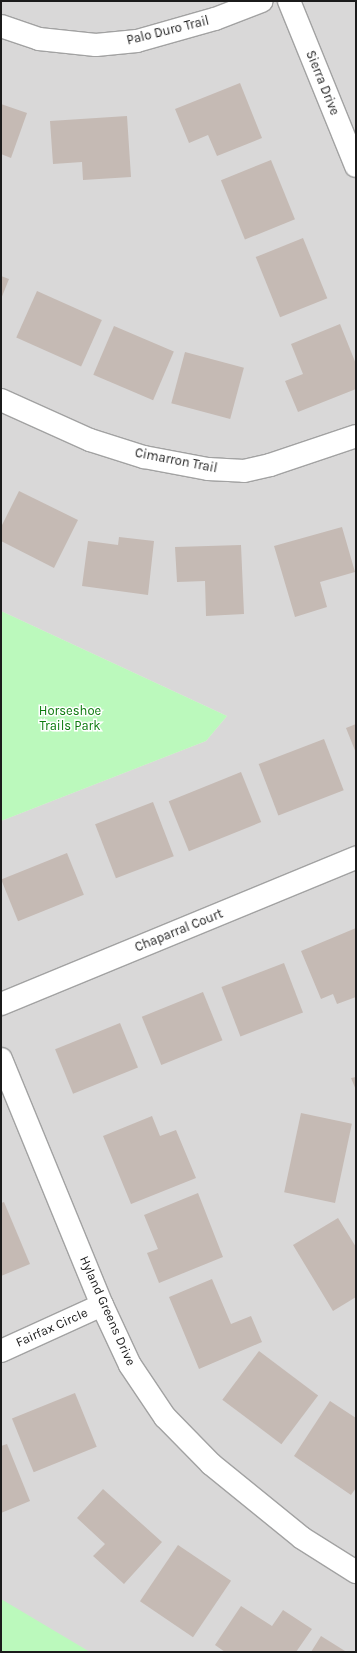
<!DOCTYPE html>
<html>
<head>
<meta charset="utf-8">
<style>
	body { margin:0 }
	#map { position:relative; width:357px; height:1653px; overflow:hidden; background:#ede8e0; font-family:Karla,sans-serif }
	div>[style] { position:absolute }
	.residential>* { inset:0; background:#d9d8d8 }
	.park>* { inset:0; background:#bbf9bc }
	.building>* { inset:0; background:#c5bab4; transform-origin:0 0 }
	.roads { filter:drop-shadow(1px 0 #a2a2a2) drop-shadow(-1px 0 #a2a2a2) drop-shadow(0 1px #a2a2a2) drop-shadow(0 -1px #a2a2a2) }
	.minor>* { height:22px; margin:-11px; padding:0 11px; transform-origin:11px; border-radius:11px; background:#fff }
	span { translate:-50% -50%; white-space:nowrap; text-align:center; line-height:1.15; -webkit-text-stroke:3px #fff; paint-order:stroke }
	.street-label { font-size:13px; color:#1b1b1b }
	.park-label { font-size:13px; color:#0a790b }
	.frame { position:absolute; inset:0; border:2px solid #1b1b1b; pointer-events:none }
</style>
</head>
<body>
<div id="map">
	<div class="residential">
		<i style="clip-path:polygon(1px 1px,356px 1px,356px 1652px,89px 1652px,1px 1600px,1px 821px,206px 741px,227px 716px,1px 611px)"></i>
	</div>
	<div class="park">
		<i style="clip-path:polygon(1px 611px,227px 716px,206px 741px,1px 821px)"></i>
		<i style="clip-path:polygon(1px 1599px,90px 1652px,1px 1652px)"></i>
	</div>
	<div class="building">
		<i style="clip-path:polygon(240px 83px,262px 138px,217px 156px,208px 135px,189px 143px,175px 109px)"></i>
		<i style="clip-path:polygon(1px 104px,27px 113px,11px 158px,1px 154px)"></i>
		<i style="clip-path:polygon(127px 116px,131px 177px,83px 180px,82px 162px,53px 164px,50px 121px)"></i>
		<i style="left:271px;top:160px;width:64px;height:54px;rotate:68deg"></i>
		<i style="left:303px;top:238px;width:65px;height:51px;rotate:68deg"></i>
		<i style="clip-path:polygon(1px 276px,9px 279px,1px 299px)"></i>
		<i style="left:37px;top:291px;width:71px;height:51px;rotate:24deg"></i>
		<i style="clip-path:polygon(340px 324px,356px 364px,356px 389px,298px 412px,285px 381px,303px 374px,291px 344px)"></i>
		<i style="left:114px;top:326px;width:65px;height:53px;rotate:23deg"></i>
		<i style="left:185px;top:352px;width:61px;height:53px;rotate:15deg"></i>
		<i style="clip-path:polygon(19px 491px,78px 520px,54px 568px,1px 541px,1px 527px)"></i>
		<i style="clip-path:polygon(342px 527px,355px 572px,320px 582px,327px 607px,295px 617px,274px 546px)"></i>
		<i style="clip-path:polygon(119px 537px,154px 541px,148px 595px,82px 586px,88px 541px,118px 545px)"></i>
		<i style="clip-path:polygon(241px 545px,244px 614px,206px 616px,205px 581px,177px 582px,175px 547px)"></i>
		<i style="clip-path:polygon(356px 724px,356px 753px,346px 728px)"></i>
		<i style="left:324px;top:739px;width:55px;height:70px;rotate:69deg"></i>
		<i style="left:241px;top:772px;width:54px;height:78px;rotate:68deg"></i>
		<i style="left:153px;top:802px;width:58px;height:62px;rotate:69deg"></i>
		<i style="left:67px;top:853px;width:45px;height:71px;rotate:68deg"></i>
		<i style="clip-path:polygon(356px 928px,356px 997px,337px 1004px,333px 994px,321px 999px,301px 951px)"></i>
		<i style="left:284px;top:963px;width:53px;height:67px;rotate:69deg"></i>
		<i style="left:203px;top:992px;width:52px;height:66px;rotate:68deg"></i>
		<i style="left:120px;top:1023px;width:48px;height:70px;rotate:68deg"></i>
		<i style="clip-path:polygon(356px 1077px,356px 1090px,351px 1078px)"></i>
		<i style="left:301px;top:1113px;width:52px;height:81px;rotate:12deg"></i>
		<i style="clip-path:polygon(152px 1116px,160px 1136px,176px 1130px,196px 1178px,131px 1204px,103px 1136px)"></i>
		<i style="clip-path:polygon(198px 1193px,223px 1257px,159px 1283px,147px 1253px,158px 1249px,144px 1215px)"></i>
		<i style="clip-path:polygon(4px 1202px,30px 1264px,1px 1276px,1px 1203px)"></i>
		<i style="clip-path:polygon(338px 1218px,356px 1247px,356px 1297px,333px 1311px,293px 1245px)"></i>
		<i style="clip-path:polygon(212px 1279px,231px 1324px,251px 1316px,262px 1342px,199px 1369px,169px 1297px)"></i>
		<i style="left:259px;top:1351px;width:74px;height:61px;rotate:37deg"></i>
		<i style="left:75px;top:1393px;width:58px;height:68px;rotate:68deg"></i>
		<i style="clip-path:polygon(330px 1401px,356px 1418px,356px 1488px,351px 1495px,294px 1456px)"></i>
		<i style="clip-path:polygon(7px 1444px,30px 1501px,1px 1513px,1px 1446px)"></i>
		<i style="clip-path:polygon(103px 1489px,162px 1542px,124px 1584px,93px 1556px,105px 1544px,77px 1518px)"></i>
		<i style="left:178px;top:1545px;width:64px;height:68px;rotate:34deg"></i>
		<i style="clip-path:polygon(241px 1606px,272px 1626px,283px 1610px,312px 1629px,296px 1652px,225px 1652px,215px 1645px)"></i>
		<i style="clip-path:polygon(321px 1636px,345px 1651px,345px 1652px,311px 1652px)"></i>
	</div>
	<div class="roads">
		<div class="minor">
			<i style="left:289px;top:1px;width:178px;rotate:67.9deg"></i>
			<i style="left:1px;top:26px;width:40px;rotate:18.9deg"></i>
			<i style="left:39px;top:39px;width:57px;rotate:6deg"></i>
			<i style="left:96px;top:45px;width:41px;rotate:-5.6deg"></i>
			<i style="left:137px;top:41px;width:81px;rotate:-15.8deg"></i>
			<i style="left:215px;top:19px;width:50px;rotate:-21deg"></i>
			<i style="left:1px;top:400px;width:98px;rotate:24.2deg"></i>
			<i style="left:90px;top:440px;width:57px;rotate:17.5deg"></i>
			<i style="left:144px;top:457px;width:65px;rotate:10.6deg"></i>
			<i style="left:208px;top:469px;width:36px;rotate:3deg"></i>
			<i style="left:244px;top:471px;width:27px;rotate:-13deg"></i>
			<i style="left:270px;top:465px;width:91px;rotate:-18.6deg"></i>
			<i style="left:1px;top:1004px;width:384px;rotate:-22.4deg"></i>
			<i style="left:1px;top:1059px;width:266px;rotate:67.7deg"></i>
			<i style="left:102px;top:1305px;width:66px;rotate:65deg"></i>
			<i style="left:130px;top:1365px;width:63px;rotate:56.1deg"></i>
			<i style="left:165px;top:1417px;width:66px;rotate:45.6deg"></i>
			<i style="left:211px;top:1464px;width:117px;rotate:39.1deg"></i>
			<i style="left:302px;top:1538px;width:64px;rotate:32.2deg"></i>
			<i style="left:1px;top:1351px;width:111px;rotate:-24.5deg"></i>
		</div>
	</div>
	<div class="street-label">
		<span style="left:168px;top:31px;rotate:-14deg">Palo Duro Trail</span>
		<span style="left:322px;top:83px;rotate:68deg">Sierra Drive</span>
		<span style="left:176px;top:461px;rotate:11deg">Cimarron Trail</span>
		<span style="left:179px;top:931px;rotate:-22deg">Chaparral Court</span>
		<span style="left:107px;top:1311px;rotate:66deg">Hyland Greens Drive</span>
		<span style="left:52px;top:1328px;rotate:-24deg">Fairfax Circle</span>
	</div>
	<div class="park-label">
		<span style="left:70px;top:719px">Horseshoe<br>Trails Park</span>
	</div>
	<div class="frame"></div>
</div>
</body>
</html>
